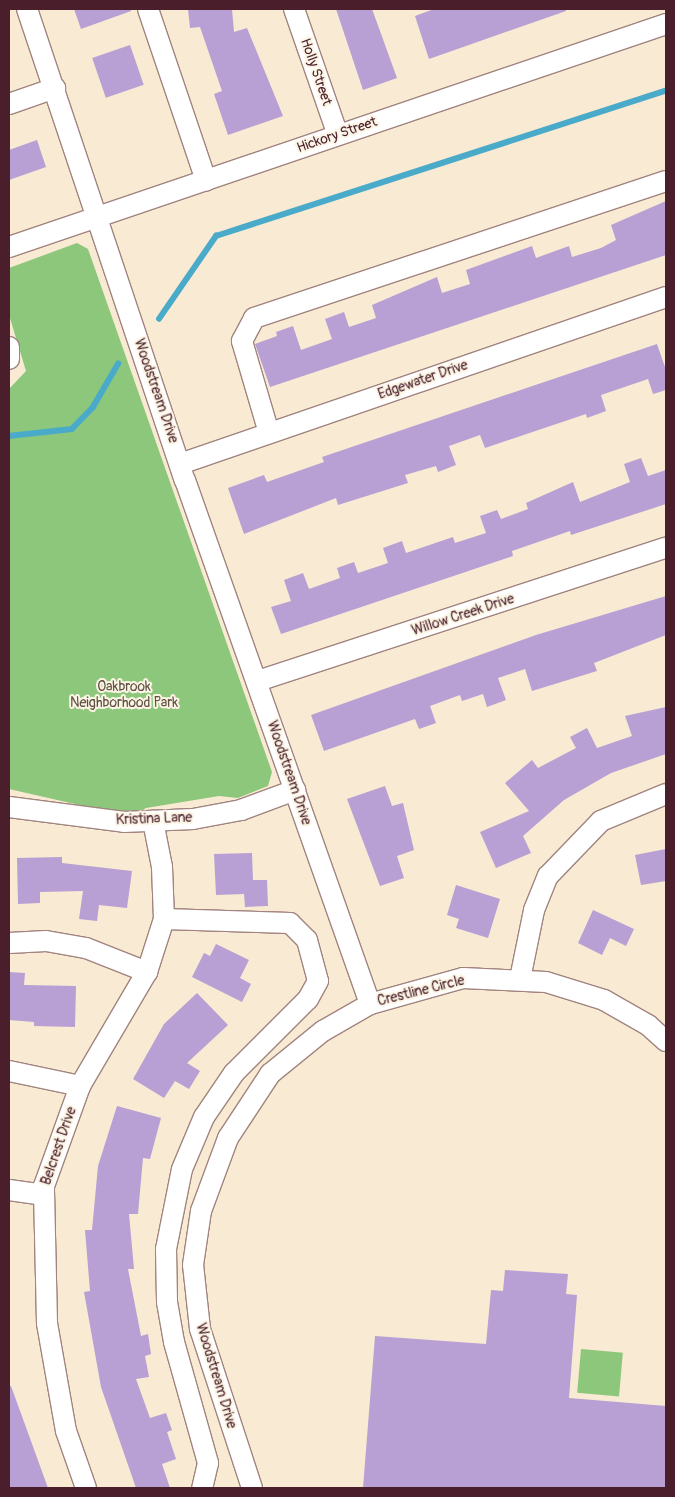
<!DOCTYPE html>
<html>
<head>
<meta charset="utf-8">
<style>
	body { margin:0 }
	#map { position:relative; width:675px; height:1497px; overflow:hidden; background:#f8ead3; font-family:Pangolin,sans-serif }
	div>[style] { position:absolute }
	.green>* { inset:0; background:#8dc77b; transform-origin:0 0 }
	.stream>* { height:5.5px; margin:-2.75px; padding:0 2.75px; transform-origin:2.75px; border-radius:2.75px; background:#4aaac9 }
	.building>* { inset:0; background:#b89fd4; transform-origin:0 0 }
	.roads { filter:drop-shadow(1px 0 #a1847f) drop-shadow(-1px 0 #a1847f) drop-shadow(0 1px #a1847f) drop-shadow(0 -1px #a1847f) }
	.minor>* { height:20px; margin:-10px; padding:0 10px; transform-origin:10px; border-radius:10px; background:#fff }
	span { translate:-50% -50%; white-space:nowrap; text-align:center; line-height:1.15; -webkit-text-stroke:4px #fcf5e5; paint-order:stroke }
	.street-label { font-size:14px; color:#4a1f2b }
	.park-label { font-size:14px; color:#5e5143 }
	.frame { position:absolute; inset:0; border:10px solid #4a1f2b; pointer-events:none }
</style>
</head>
<body>
<div id="map">
	<div class="green">
		<i style="clip-path:polygon(77px 243px,88px 249px,272px 772px,268px 786px,238px 798px,219px 796px,146px 808px,132px 817px,9px 789px,9px 389px,26px 371px,9px 315px,9px 268px)"></i>
		<i style="left:581px;top:1349px;width:42px;height:44px;rotate:5deg"></i>
	</div>
	<div class="stream">
		<i style="left:159px;top:319px;width:101px;rotate:-55.5deg"></i>
		<i style="left:216px;top:236px;width:473px;rotate:-17.9deg"></i>
		<i style="left:9px;top:436px;width:63px;rotate:-6.3deg"></i>
		<i style="left:72px;top:429px;width:30px;rotate:-46deg"></i>
		<i style="left:93px;top:407px;width:50px;rotate:-59.8deg"></i>
	</div>
	<div class="building">
		<i style="clip-path:polygon(74px 9px,131px 9px,131px 11px,81px 29px)"></i>
		<i style="clip-path:polygon(188px 9px,232px 9px,234px 32px,247px 28px,283px 116px,228px 135px,214px 94px,222px 91px,200px 27px,190px 28px)"></i>
		<i style="clip-path:polygon(336px 9px,372px 9px,397px 78px,363px 90px)"></i>
		<i style="clip-path:polygon(434px 9px,565px 9px,566px 11px,429px 59px,415px 16px)"></i>
		<i style="left:130px;top:45px;width:42px;height:40px;rotate:71deg"></i>
		<i style="clip-path:polygon(37px 140px,46px 167px,9px 180px,9px 150px)"></i>
		<i style="clip-path:polygon(666px 201px,666px 255px,270px 387px,255px 344px,277px 336px,276px 332px,293px 326px,301px 350px,332px 339px,325px 319px,344px 312px,349px 327px,376px 318px,372px 305px,437px 277px,442px 293px,470px 284px,466px 270px,532px 246px,536px 258px,569px 246px,572px 257px,601px 248px,616px 240px,611px 225px)"></i>
		<i style="clip-path:polygon(657px 344px,666px 370px,666px 390px,653px 394px,648px 379px,601px 395px,606px 411px,587px 418px,586px 414px,485px 448px,480px 435px,449px 446px,456px 465px,438px 472px,436px 466px,405px 475px,408px 483px,338px 505px,336px 498px,244px 534px,228px 488px,264px 475px,267px 482px,324px 462px,322px 457px)"></i>
		<i style="clip-path:polygon(641px 458px,648px 476px,666px 470px,666px 504px,571px 535px,570px 531px,512px 551px,513px 556px,281px 634px,271px 607px,291px 601px,284px 580px,303px 573px,309px 589px,340px 578px,337px 568px,354px 562px,358px 573px,388px 563px,383px 548px,402px 541px,406px 553px,453px 537px,455px 543px,486px 533px,480px 516px,497px 510px,501px 519px,528px 509px,526px 503px,573px 482px,580px 502px,630px 482px,624px 464px)"></i>
		<i style="clip-path:polygon(666px 596px,666px 635px,594px 663px,597px 671px,532px 691px,525px 669px,498px 678px,506px 700px,487px 707px,483px 694px,462px 701px,460px 695px,430px 706px,436px 723px,419px 729px,415px 719px,324px 751px,311px 715px,536px 635px)"></i>
		<i style="clip-path:polygon(666px 707px,666px 754px,611px 773px,564px 800px,523px 836px,531px 853px,496px 868px,480px 832px,529px 811px,505px 783px,532px 760px,538px 768px,576px 748px,570px 737px,587px 728px,597px 748px,632px 736px,625px 716px)"></i>
		<i style="clip-path:polygon(385px 786px,392px 806px,403px 803px,414px 850px,397px 856px,404px 878px,380px 886px,347px 799px)"></i>
		<i style="clip-path:polygon(666px 849px,666px 881px,641px 885px,635px 855px)"></i>
		<i style="clip-path:polygon(252px 853px,253px 880px,267px 880px,268px 906px,245px 907px,244px 894px,216px 895px,214px 854px)"></i>
		<i style="clip-path:polygon(62px 857px,62px 863px,132px 871px,127px 908px,99px 905px,97px 921px,79px 919px,83px 891px,40px 892px,40px 903px,18px 904px,17px 858px)"></i>
		<i style="clip-path:polygon(456px 885px,500px 899px,488px 938px,456px 928px,459px 919px,447px 915px)"></i>
		<i style="clip-path:polygon(593px 910px,634px 929px,626px 946px,610px 938px,602px 955px,578px 943px)"></i>
		<i style="clip-path:polygon(216px 944px,249px 960px,240px 978px,251px 984px,242px 1002px,192px 977px,204px 953px,210px 956px)"></i>
		<i style="clip-path:polygon(9px 972px,25px 973px,24px 985px,76px 986px,75px 1027px,34px 1026px,34px 1022px,9px 1020px)"></i>
		<i style="clip-path:polygon(197px 993px,228px 1025px,187px 1063px,200px 1071px,189px 1089px,175px 1081px,164px 1098px,133px 1079px,164px 1024px)"></i>
		<i style="clip-path:polygon(117px 1106px,161px 1118px,150px 1159px,143px 1158px,138px 1214px,129px 1214px,134px 1269px,128px 1269px,141px 1336px,148px 1334px,151px 1354px,145px 1356px,149px 1377px,136px 1379px,150px 1418px,166px 1413px,172px 1430px,167px 1432px,176px 1459px,162px 1464px,170px 1488px,136px 1488px,101px 1387px,84px 1292px,90px 1291px,85px 1230px,92px 1230px,98px 1166px)"></i>
		<i style="clip-path:polygon(505px 1270px,568px 1274px,566px 1294px,577px 1295px,569px 1398px,666px 1406px,666px 1488px,363px 1488px,375px 1336px,486px 1344px,491px 1290px,503px 1291px)"></i>
		<i style="clip-path:polygon(9px 1386px,11px 1386px,48px 1488px,9px 1488px)"></i>
	</div>
	<div class="roads">
		<div class="minor">
			<i style="left:27px;top:9px;width:497px;rotate:71.5deg"></i>
			<i style="left:185px;top:480px;width:556px;rotate:70.55deg"></i>
			<i style="left:148px;top:9px;width:181px;rotate:71.3deg"></i>
			<i style="left:294px;top:9px;width:133px;rotate:70.8deg"></i>
			<i style="left:9px;top:104px;width:49px;rotate:-19.2deg"></i>
			<i style="left:9px;top:247px;width:694px;rotate:-18.75deg"></i>
			<i style="left:9px;top:347px;width:12px;rotate:90deg"></i>
			<i style="left:269px;top:433px;width:96px;rotate:-106.4deg"></i>
			<i style="left:242px;top:341px;width:26px;rotate:-62deg"></i>
			<i style="left:254px;top:318px;width:434px;rotate:-18.4deg"></i>
			<i style="left:180px;top:464px;width:514px;rotate:-18.96deg"></i>
			<i style="left:258px;top:681px;width:429px;rotate:-18.1deg"></i>
			<i style="left:9px;top:807px;width:116px;rotate:7.4deg"></i>
			<i style="left:124px;top:822px;width:69px;rotate:-2.5deg"></i>
			<i style="left:193px;top:819px;width:49px;rotate:-10.6deg"></i>
			<i style="left:241px;top:810px;width:58px;rotate:-20.3deg"></i>
			<i style="left:164px;top:919px;width:126px;rotate:1.8deg"></i>
			<i style="left:290px;top:923px;width:24px;rotate:45deg"></i>
			<i style="left:307px;top:940px;width:42px;rotate:75deg"></i>
			<i style="left:318px;top:981px;width:21px;rotate:119deg"></i>
			<i style="left:308px;top:999px;width:105px;rotate:135deg"></i>
			<i style="left:234px;top:1073px;width:53px;rotate:124.3deg"></i>
			<i style="left:204px;top:1117px;width:56px;rotate:112.9deg"></i>
			<i style="left:182px;top:1169px;width:82px;rotate:101.3deg"></i>
			<i style="left:166px;top:1249px;width:53px;rotate:88.9deg"></i>
			<i style="left:167px;top:1302px;width:41px;rotate:80.1deg"></i>
			<i style="left:174px;top:1342px;width:126px;rotate:74.3deg"></i>
			<i style="left:208px;top:1463px;width:26px;rotate:103deg"></i>
			<i style="left:9px;top:943px;width:37px;rotate:-3deg"></i>
			<i style="left:46px;top:941px;width:41px;rotate:9.9deg"></i>
			<i style="left:86px;top:948px;width:66px;rotate:21.5deg"></i>
			<i style="left:520px;top:979px;width:70px;rotate:-78.5deg"></i>
			<i style="left:534px;top:910px;width:37px;rotate:-68deg"></i>
			<i style="left:548px;top:876px;width:76px;rotate:-46.1deg"></i>
			<i style="left:601px;top:821px;width:70px;rotate:-22.6deg"></i>
			<i style="left:9px;top:1071px;width:73px;rotate:11.9deg"></i>
			<i style="left:9px;top:1190px;width:34px;rotate:8deg"></i>
			<i style="left:86px;top:1488px;width:60px;rotate:-109.3deg"></i>
			<i style="left:66px;top:1431px;width:110px;rotate:-100deg"></i>
			<i style="left:47px;top:1323px;width:137px;rotate:-91.3deg"></i>
			<i style="left:44px;top:1186px;width:106px;rotate:-70.2deg"></i>
			<i style="left:80px;top:1086px;width:132px;rotate:-59.6deg"></i>
			<i style="left:147px;top:972px;width:56px;rotate:-72.2deg"></i>
			<i style="left:164px;top:919px;width:52px;rotate:-92.2deg"></i>
			<i style="left:162px;top:867px;width:47px;rotate:-101.1deg"></i>
			<i style="left:252px;top:1488px;width:167px;rotate:-108.1deg"></i>
			<i style="left:200px;top:1329px;width:64px;rotate:-96.2deg"></i>
			<i style="left:193px;top:1265px;width:55px;rotate:-81.6deg"></i>
			<i style="left:201px;top:1211px;width:78px;rotate:-69.7deg"></i>
			<i style="left:228px;top:1138px;width:77px;rotate:-56.7deg"></i>
			<i style="left:270px;top:1074px;width:68px;rotate:-39.1deg"></i>
			<i style="left:323px;top:1031px;width:54px;rotate:-29.9deg"></i>
			<i style="left:370px;top:1004px;width:97px;rotate:-15.6deg"></i>
			<i style="left:463px;top:978px;width:83px;rotate:2.8deg"></i>
			<i style="left:546px;top:982px;width:61px;rotate:17.2deg"></i>
			<i style="left:604px;top:1000px;width:51px;rotate:29.6deg"></i>
			<i style="left:648px;top:1025px;width:24px;rotate:42deg"></i>
		</div>
	</div>
	<div class="street-label">
		<span style="left:316px;top:72px;rotate:71deg">Holly Street</span>
		<span style="left:337px;top:135px;rotate:-19deg">Hickory Street</span>
		<span style="left:423px;top:380px;rotate:-19deg">Edgewater Drive</span>
		<span style="left:156px;top:391px;rotate:71deg">Woodstream Drive</span>
		<span style="left:463px;top:615px;rotate:-18deg">Willow Creek Drive</span>
		<span style="left:289px;top:773px;rotate:71deg">Woodstream Drive</span>
		<span style="left:154px;top:819px;rotate:-2deg">Kristina Lane</span>
		<span style="left:421px;top:991px;rotate:-14deg">Crestline Circle</span>
		<span style="left:59px;top:1146px;rotate:-71deg">Belcrest Drive</span>
		<span style="left:216px;top:1376px;rotate:73deg">Woodstream Drive</span>
	</div>
	<div class="park-label">
		<span style="left:124px;top:695px">Oakbrook<br>Neighborhood Park</span>
	</div>
	<div class="frame"></div>
</div>
</body>
</html>
